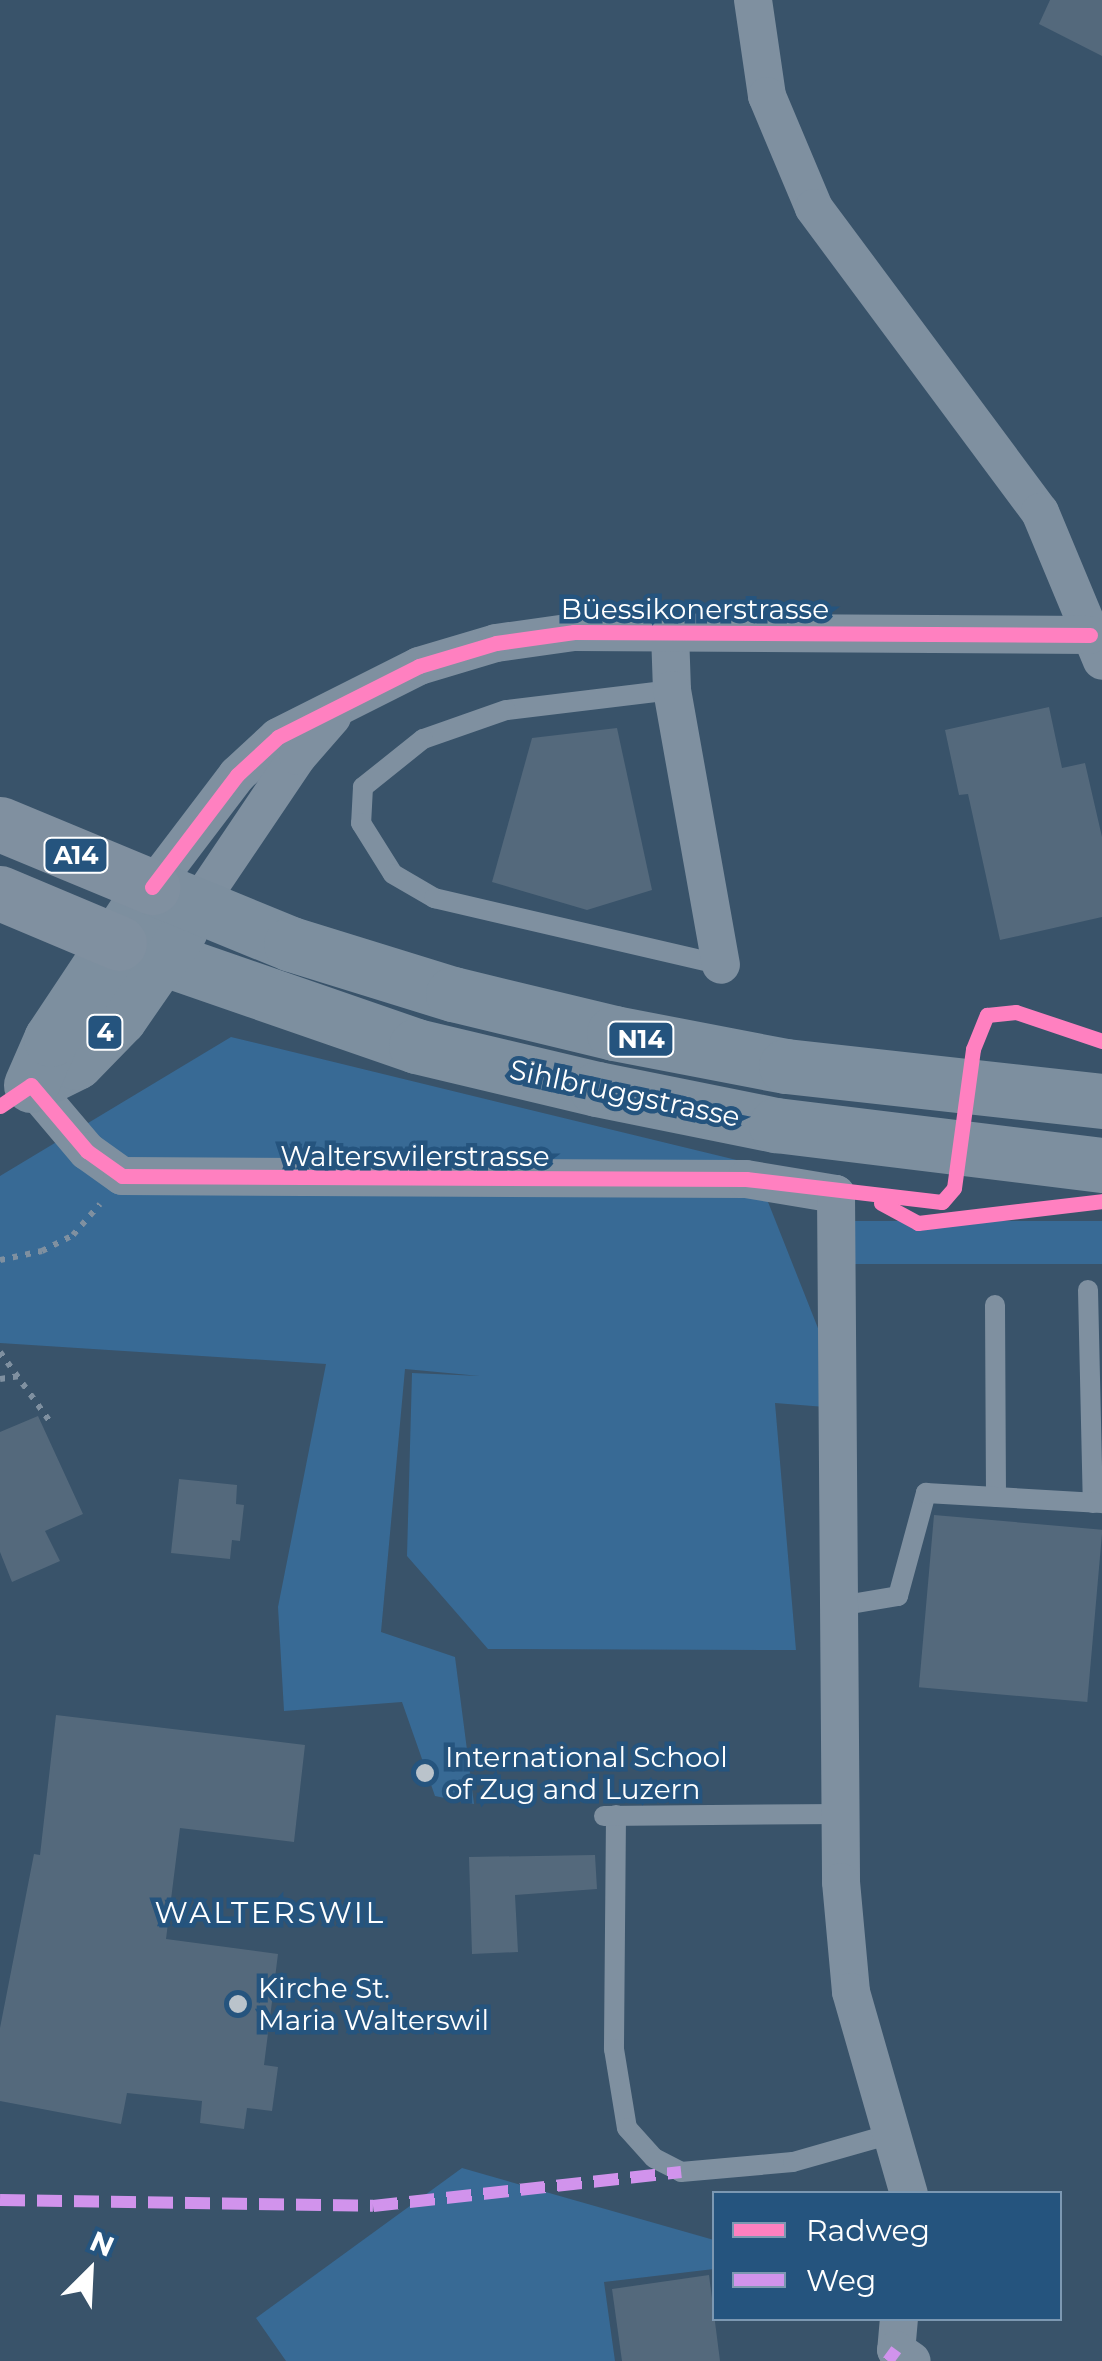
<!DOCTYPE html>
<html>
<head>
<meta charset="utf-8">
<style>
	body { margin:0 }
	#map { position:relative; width:1102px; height:2361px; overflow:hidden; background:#39536a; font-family:Montserrat,sans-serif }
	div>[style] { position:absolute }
	.green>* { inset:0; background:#386a95; transform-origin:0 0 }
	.building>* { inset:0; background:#54697c; transform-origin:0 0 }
	.path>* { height:6px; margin-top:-3px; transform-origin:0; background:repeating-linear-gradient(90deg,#7f90a0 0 5px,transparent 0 13px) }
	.service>* { height:20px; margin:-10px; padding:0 10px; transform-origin:10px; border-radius:10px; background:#7f90a0 }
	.minor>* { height:38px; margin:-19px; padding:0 19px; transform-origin:19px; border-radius:19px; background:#7f90a0 }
	.primary>* { height:55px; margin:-27.5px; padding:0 27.5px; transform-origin:27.5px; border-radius:27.5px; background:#7d8f9f }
	.motorway>* { height:55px; margin:-27.5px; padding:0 27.5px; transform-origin:27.5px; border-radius:27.5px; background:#8090a0 }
	.quiet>* { height:12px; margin-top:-6px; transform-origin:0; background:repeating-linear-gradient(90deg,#d193ec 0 25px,transparent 0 37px) }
	.cycleway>* { height:15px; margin:-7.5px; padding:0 7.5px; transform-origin:7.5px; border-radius:7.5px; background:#ff80c0 }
	.dots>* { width:28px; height:28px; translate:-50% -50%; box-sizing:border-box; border:5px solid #25547e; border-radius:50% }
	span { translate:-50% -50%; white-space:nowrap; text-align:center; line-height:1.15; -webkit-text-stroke:9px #25547e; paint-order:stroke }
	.shield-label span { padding:2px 8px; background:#25547e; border:2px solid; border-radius:8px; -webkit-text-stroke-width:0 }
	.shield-label { font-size:25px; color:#fff; font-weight:700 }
	.street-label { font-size:28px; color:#fff }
	.poi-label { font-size:28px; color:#fff }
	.left { translate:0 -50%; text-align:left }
	.neighbourhood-label { font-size:30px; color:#fff; letter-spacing:2.5px }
	.legend { position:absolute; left:712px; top:2191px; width:350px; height:130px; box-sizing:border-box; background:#25547e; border:2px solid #7c98b2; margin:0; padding:12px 18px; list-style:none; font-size:30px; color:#fff }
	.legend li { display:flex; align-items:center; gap:20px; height:50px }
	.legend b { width:50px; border:2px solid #7c98b2 }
	.north { position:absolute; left:40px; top:2221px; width:100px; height:100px; -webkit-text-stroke:8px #25547e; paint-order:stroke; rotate:24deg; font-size:28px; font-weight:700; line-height:40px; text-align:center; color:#fff }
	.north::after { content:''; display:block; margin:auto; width:35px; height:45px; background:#fff; clip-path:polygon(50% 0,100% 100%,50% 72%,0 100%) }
</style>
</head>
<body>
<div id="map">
	<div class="green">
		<i style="clip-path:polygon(231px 1037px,753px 1164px,850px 1409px,775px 1403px,796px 1650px,488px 1649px,407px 1556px,412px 1373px,480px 1376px,405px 1369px,381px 1632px,455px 1657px,474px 1804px,435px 1796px,402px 1702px,284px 1711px,278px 1607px,326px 1364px,0 1343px,0 1176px)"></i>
		<i style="left:1102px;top:1221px;width:43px;height:247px;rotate:90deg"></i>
		<i style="clip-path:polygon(462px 2168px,714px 2240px,714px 2269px,604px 2282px,615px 2361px,286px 2361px,256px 2318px)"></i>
	</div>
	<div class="building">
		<i style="clip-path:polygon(1050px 0,1102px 0,1102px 56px,1039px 24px)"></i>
		<i style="clip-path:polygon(1049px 707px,1062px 768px,1085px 763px,1102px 837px,1102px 917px,1000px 940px,968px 794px,959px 795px,945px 730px)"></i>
		<i style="clip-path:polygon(617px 728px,652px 890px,587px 910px,492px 882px,532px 738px)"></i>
		<i style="clip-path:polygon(38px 1416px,83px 1514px,45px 1531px,60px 1561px,12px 1582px,0 1552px,0 1432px)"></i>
		<i style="clip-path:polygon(179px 1479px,237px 1485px,236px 1504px,244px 1505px,240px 1541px,232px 1540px,230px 1559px,171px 1553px)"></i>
		<i style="left:934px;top:1515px;width:169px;height:173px;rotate:5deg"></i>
		<i style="clip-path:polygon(56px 1715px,305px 1745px,294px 1842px,180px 1828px,166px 1939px,278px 1954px,264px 2065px,278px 2067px,272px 2111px,247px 2108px,244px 2129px,200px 2123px,202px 2101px,127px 2093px,121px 2124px,0 2101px,0 2028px,34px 1854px,40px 1855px)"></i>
		<i style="clip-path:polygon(595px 1855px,597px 1889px,515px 1895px,518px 1952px,472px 1954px,469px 1857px)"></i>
		<i style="clip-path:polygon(709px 2275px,720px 2361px,622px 2361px,612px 2289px)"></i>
	</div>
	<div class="path">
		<i style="left:0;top:1260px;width:43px;rotate:-12.1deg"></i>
		<i style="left:42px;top:1251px;width:35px;rotate:-27deg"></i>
		<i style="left:73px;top:1235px;width:41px;rotate:-48.9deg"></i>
		<i style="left:0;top:1352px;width:87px;rotate:54.3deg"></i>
		<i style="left:0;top:1379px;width:18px;rotate:-9deg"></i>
	</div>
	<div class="service">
		<i style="left:672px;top:690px;width:167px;rotate:173.1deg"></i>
		<i style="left:506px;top:710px;width:88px;rotate:160.7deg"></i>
		<i style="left:423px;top:739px;width:77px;rotate:141.3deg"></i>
		<i style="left:363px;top:787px;width:36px;rotate:93deg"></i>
		<i style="left:361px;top:823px;width:60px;rotate:57.9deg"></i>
		<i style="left:393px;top:874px;width:48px;rotate:30.3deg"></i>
		<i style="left:434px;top:898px;width:295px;rotate:13.1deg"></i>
		<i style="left:1088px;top:1290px;width:213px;rotate:88.7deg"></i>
		<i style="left:995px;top:1305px;width:192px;rotate:89.7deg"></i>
		<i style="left:839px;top:1606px;width:60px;rotate:-9.6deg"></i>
		<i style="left:898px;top:1596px;width:107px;rotate:-74.8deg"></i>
		<i style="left:926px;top:1493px;width:176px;rotate:3.3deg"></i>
		<i style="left:616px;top:1815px;width:234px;rotate:90.5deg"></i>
		<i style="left:614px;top:2049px;width:80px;rotate:80.7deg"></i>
		<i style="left:627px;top:2128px;width:40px;rotate:48deg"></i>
		<i style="left:654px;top:2158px;width:30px;rotate:27deg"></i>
		<i style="left:681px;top:2172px;width:112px;rotate:-5.1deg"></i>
		<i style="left:793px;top:2162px;width:99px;rotate:-15.9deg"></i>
		<i style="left:604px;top:1816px;width:237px;rotate:-0.5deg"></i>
	</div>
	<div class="minor">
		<i style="left:753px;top:0;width:97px;rotate:81.7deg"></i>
		<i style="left:767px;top:96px;width:121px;rotate:67.2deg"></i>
		<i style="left:814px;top:208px;width:379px;rotate:53.4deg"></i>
		<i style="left:1040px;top:512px;width:161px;rotate:67.4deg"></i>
		<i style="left:670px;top:633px;width:57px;rotate:88deg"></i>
		<i style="left:672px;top:690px;width:279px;rotate:79.9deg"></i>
		<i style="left:152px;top:887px;width:141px;rotate:-52.8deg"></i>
		<i style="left:237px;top:775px;width:56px;rotate:-42.8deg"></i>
		<i style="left:278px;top:737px;width:158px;rotate:-26.7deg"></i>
		<i style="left:419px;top:666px;width:80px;rotate:-16.6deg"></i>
		<i style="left:496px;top:643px;width:79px;rotate:-8deg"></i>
		<i style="left:574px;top:632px;width:516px;rotate:0.33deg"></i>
		<i style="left:196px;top:907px;width:182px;rotate:-56deg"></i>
		<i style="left:298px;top:756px;width:52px;rotate:-48.9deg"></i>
		<i style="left:31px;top:1085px;width:87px;rotate:49.7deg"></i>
		<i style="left:87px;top:1151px;width:43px;rotate:35.5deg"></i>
		<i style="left:122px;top:1176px;width:624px;rotate:0.28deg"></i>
		<i style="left:746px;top:1179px;width:91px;rotate:9.5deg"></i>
		<i style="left:836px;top:1194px;width:688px;rotate:89.58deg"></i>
		<i style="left:841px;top:1882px;width:110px;rotate:84.8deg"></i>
		<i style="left:851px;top:1992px;width:210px;rotate:74deg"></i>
		<i style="left:899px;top:2318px;width:32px;rotate:95deg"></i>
		<i style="left:896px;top:2350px;width:19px;rotate:35deg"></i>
	</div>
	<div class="primary">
		<i style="left:119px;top:943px;width:314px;rotate:19.1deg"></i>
		<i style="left:416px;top:1046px;width:186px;rotate:13.4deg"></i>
		<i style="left:597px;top:1089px;width:183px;rotate:11.4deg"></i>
		<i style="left:776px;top:1125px;width:328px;rotate:7deg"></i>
		<i style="left:40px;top:1080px;width:40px;rotate:-26.6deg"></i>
		<i style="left:76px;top:1062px;width:62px;rotate:-45.7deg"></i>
		<i style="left:119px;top:1018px;width:107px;rotate:-55.3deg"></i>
		<i style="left:31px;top:1085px;width:50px;rotate:-66.5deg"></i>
		<i style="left:51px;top:1039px;width:182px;rotate:-56.4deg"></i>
		<i style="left:152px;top:887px;width:150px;rotate:22.3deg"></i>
		<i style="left:291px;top:944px;width:170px;rotate:17.2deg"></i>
		<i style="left:453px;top:994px;width:166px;rotate:13.6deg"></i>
		<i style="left:614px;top:1033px;width:175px;rotate:10.9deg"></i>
		<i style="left:786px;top:1066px;width:318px;rotate:6.3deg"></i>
	</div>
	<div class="motorway">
		<i style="left:0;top:824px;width:165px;rotate:22.5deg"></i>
		<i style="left:0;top:893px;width:129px;rotate:22.8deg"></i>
	</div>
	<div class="quiet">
		<i style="left:0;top:2200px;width:373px;rotate:0.9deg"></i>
		<i style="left:373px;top:2206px;width:310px;rotate:-6.3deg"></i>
		<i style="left:888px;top:2361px;width:14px;rotate:-54deg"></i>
	</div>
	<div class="cycleway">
		<i style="left:152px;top:887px;width:141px;rotate:-52.8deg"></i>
		<i style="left:237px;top:775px;width:56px;rotate:-42.8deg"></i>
		<i style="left:278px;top:737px;width:158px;rotate:-26.7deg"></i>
		<i style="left:419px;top:666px;width:80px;rotate:-16.6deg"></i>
		<i style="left:496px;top:643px;width:79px;rotate:-8deg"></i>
		<i style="left:574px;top:632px;width:516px;rotate:0.33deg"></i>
		<i style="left:0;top:1106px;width:37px;rotate:-34deg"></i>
		<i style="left:31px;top:1085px;width:87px;rotate:49.7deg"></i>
		<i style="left:87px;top:1151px;width:43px;rotate:35.5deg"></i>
		<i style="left:122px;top:1176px;width:624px;rotate:0.28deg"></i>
		<i style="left:746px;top:1179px;width:197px;rotate:6.7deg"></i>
		<i style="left:942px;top:1202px;width:18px;rotate:-49deg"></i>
		<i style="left:954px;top:1188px;width:140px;rotate:-82.2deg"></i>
		<i style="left:973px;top:1049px;width:37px;rotate:-68deg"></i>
		<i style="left:987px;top:1015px;width:29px;rotate:-6deg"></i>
		<i style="left:1016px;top:1012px;width:91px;rotate:18.6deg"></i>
		<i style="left:881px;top:1203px;width:42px;rotate:28.4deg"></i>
		<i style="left:918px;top:1223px;width:185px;rotate:-6.8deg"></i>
	</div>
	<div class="dots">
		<i style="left:425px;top:1773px;background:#bac3cb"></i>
		<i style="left:238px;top:2004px;background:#bac3cb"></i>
	</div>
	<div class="shield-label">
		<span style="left:76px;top:855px">A14</span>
		<span style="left:105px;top:1032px">4</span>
		<span style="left:641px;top:1039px">N14</span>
	</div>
	<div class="street-label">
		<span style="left:695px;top:609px">Büessikonerstrasse</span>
		<span style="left:625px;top:1093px;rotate:12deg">Sihlbruggstrasse</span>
		<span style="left:415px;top:1156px">Walterswilerstrasse</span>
	</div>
	<div class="poi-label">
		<span class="left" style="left:445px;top:1773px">International School<br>of Zug and Luzern</span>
		<span class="left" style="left:258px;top:2004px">Kirche St.<br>Maria Walterswil</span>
	</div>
	<div class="neighbourhood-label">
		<span style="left:270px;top:1913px">WALTERSWIL</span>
	</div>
	<ul class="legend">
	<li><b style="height:12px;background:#ff80c0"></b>Radweg</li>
	<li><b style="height:12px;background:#d193ec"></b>Weg</li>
	</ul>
	<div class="north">N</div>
</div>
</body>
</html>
